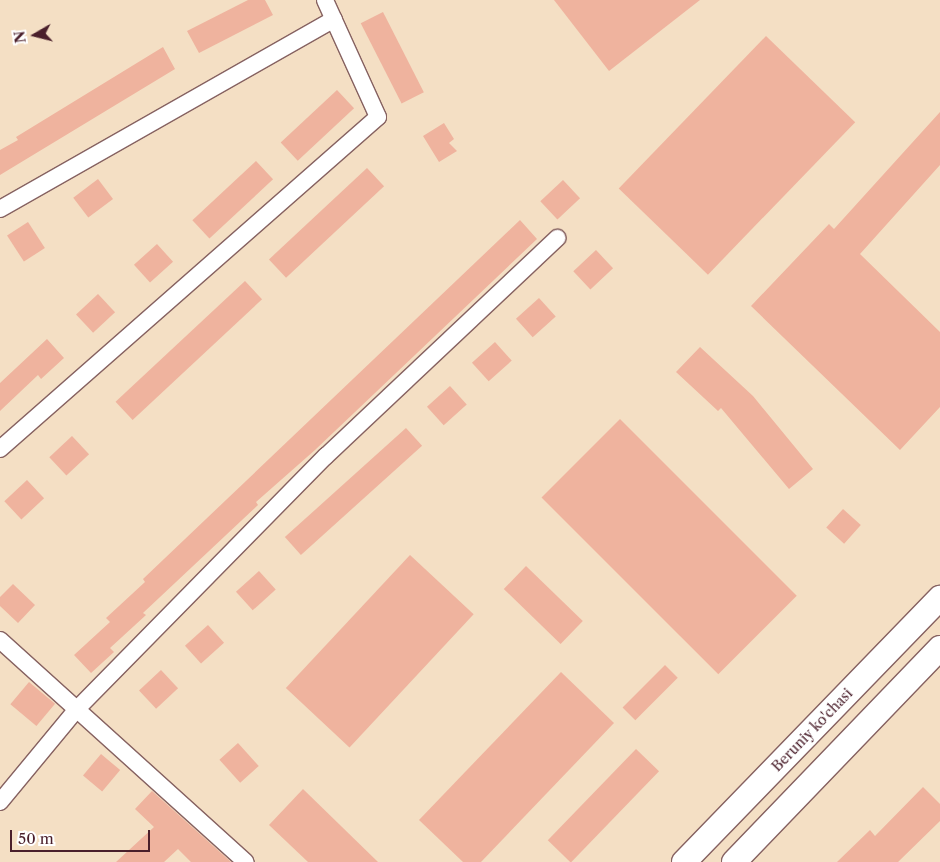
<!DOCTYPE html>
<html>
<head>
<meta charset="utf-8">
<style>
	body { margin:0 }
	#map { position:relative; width:940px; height:862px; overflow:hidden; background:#f4dfc4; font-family:"Libre Caslon Text",serif }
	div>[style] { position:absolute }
	.building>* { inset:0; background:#efb39e; transform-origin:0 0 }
	.roads { filter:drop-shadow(1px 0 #866261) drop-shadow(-1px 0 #866261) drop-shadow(0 1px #866261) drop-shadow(0 -1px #866261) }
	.street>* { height:16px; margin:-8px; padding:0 8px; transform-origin:8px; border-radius:8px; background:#fff }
	.secondary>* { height:24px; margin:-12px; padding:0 12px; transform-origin:12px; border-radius:12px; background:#fff }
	span { translate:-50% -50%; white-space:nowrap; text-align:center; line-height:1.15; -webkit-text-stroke:5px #fff; paint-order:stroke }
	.street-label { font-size:14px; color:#4a1f2b }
	.north { position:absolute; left:10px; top:10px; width:50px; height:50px; -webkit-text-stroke:4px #fff; paint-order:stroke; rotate:262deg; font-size:14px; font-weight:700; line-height:20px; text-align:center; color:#4a1f2b }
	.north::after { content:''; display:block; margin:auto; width:18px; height:22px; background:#4a1f2b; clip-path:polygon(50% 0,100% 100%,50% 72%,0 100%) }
	.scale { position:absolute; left:10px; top:830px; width:140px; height:22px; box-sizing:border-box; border:2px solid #4a1f2b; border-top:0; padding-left:6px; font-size:15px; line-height:18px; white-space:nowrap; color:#4a1f2b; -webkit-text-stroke:4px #fff; paint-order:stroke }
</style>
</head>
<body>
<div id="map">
	<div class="building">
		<i style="clip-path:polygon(248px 0,265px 0,273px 15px,199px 53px,187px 31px)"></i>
		<i style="clip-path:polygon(554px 0,700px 0,609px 71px)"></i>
		<i style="left:383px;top:12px;width:90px;height:25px;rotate:63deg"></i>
		<i style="left:766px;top:36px;width:124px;height:212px;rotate:44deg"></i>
		<i style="clip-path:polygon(163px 47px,175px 69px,0 175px,0 150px,18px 140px,16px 137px)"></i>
		<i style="left:337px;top:90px;width:25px;height:77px;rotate:47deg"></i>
		<i style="clip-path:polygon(940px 112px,940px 165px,860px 254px,940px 332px,940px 407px,900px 450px,751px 306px,829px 224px,834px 229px)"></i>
		<i style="clip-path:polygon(444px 123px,454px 139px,449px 143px,457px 151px,439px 162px,423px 136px)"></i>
		<i style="left:256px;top:161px;width:25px;height:87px;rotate:47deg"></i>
		<i style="left:367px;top:168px;width:25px;height:134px;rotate:47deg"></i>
		<i style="left:98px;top:179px;width:25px;height:31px;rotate:53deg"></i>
		<i style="left:563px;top:180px;width:25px;height:31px;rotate:47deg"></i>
		<i style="clip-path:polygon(520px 220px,537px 239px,315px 450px,256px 502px,258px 505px,143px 613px,146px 615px,110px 648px,114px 652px,91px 673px,74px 655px,110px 622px,106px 618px,145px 582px,143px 579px)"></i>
		<i style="left:28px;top:222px;width:31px;height:25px;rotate:57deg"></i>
		<i style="left:157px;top:244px;width:24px;height:31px;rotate:48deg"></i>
		<i style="left:596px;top:250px;width:25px;height:31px;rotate:47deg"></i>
		<i style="left:245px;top:281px;width:25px;height:177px;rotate:47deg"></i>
		<i style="left:98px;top:294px;width:25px;height:30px;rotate:47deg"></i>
		<i style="left:539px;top:298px;width:25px;height:31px;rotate:48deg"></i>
		<i style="clip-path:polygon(47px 339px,64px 358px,41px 379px,38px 375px,0 411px,0 383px)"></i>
		<i style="left:495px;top:342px;width:25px;height:31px;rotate:48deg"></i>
		<i style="clip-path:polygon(700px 347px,753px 396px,813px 469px,789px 489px,721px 408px,718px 411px,676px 372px)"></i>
		<i style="left:450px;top:386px;width:25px;height:31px;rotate:48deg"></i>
		<i style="left:620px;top:419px;width:250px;height:111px;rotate:45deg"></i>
		<i style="left:406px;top:428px;width:24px;height:163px;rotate:48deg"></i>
		<i style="left:72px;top:436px;width:25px;height:31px;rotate:47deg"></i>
		<i style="left:27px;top:480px;width:25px;height:31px;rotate:47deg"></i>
		<i style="left:843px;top:509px;width:24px;height:25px;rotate:42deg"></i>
		<i style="left:410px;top:555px;width:87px;height:182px;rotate:43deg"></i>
		<i style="left:526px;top:566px;width:79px;height:32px;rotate:44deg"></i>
		<i style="left:259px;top:571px;width:25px;height:31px;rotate:48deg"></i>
		<i style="clip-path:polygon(13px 584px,35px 605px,18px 623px,0 606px,0 597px)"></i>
		<i style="left:208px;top:625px;width:24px;height:31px;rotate:48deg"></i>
		<i style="left:665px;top:665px;width:18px;height:60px;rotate:45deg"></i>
		<i style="left:161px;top:670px;width:25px;height:30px;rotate:47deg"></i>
		<i style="clip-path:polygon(561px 672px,614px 723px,481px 862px,463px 862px,419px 820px)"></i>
		<i style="left:29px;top:682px;width:34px;height:29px;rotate:40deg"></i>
		<i style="left:238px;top:743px;width:31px;height:25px;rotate:48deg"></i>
		<i style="left:636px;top:749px;width:32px;height:127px;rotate:44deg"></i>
		<i style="left:101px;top:754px;width:25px;height:28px;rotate:40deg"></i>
		<i style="clip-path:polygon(923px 787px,940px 804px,940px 821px,898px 862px,837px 862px,870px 830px,875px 836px)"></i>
		<i style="clip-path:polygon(303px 789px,378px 862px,308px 862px,269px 825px)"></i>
		<i style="clip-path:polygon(152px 791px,231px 862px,191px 862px,178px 849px,164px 862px,116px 862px,154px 827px,135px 809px)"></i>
	</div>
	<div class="roads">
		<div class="street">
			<i style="left:0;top:209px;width:384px;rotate:-29.6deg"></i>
			<i style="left:0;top:449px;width:503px;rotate:-41.29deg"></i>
			<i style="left:378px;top:117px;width:128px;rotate:-114.4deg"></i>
			<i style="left:0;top:640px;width:331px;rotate:42.1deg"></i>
			<i style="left:0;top:802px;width:121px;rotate:-50.4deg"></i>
			<i style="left:77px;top:709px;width:355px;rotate:-45.5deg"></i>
			<i style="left:326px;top:456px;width:318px;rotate:-43.3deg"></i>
		</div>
		<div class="secondary">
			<i style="left:684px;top:862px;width:368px;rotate:-45.9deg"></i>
			<i style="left:734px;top:862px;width:297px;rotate:-46.1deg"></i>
		</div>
	</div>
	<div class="street-label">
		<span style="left:812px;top:730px;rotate:-46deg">Beruniy ko'chasi</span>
	</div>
	<div class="north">N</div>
	<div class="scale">50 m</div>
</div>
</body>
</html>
